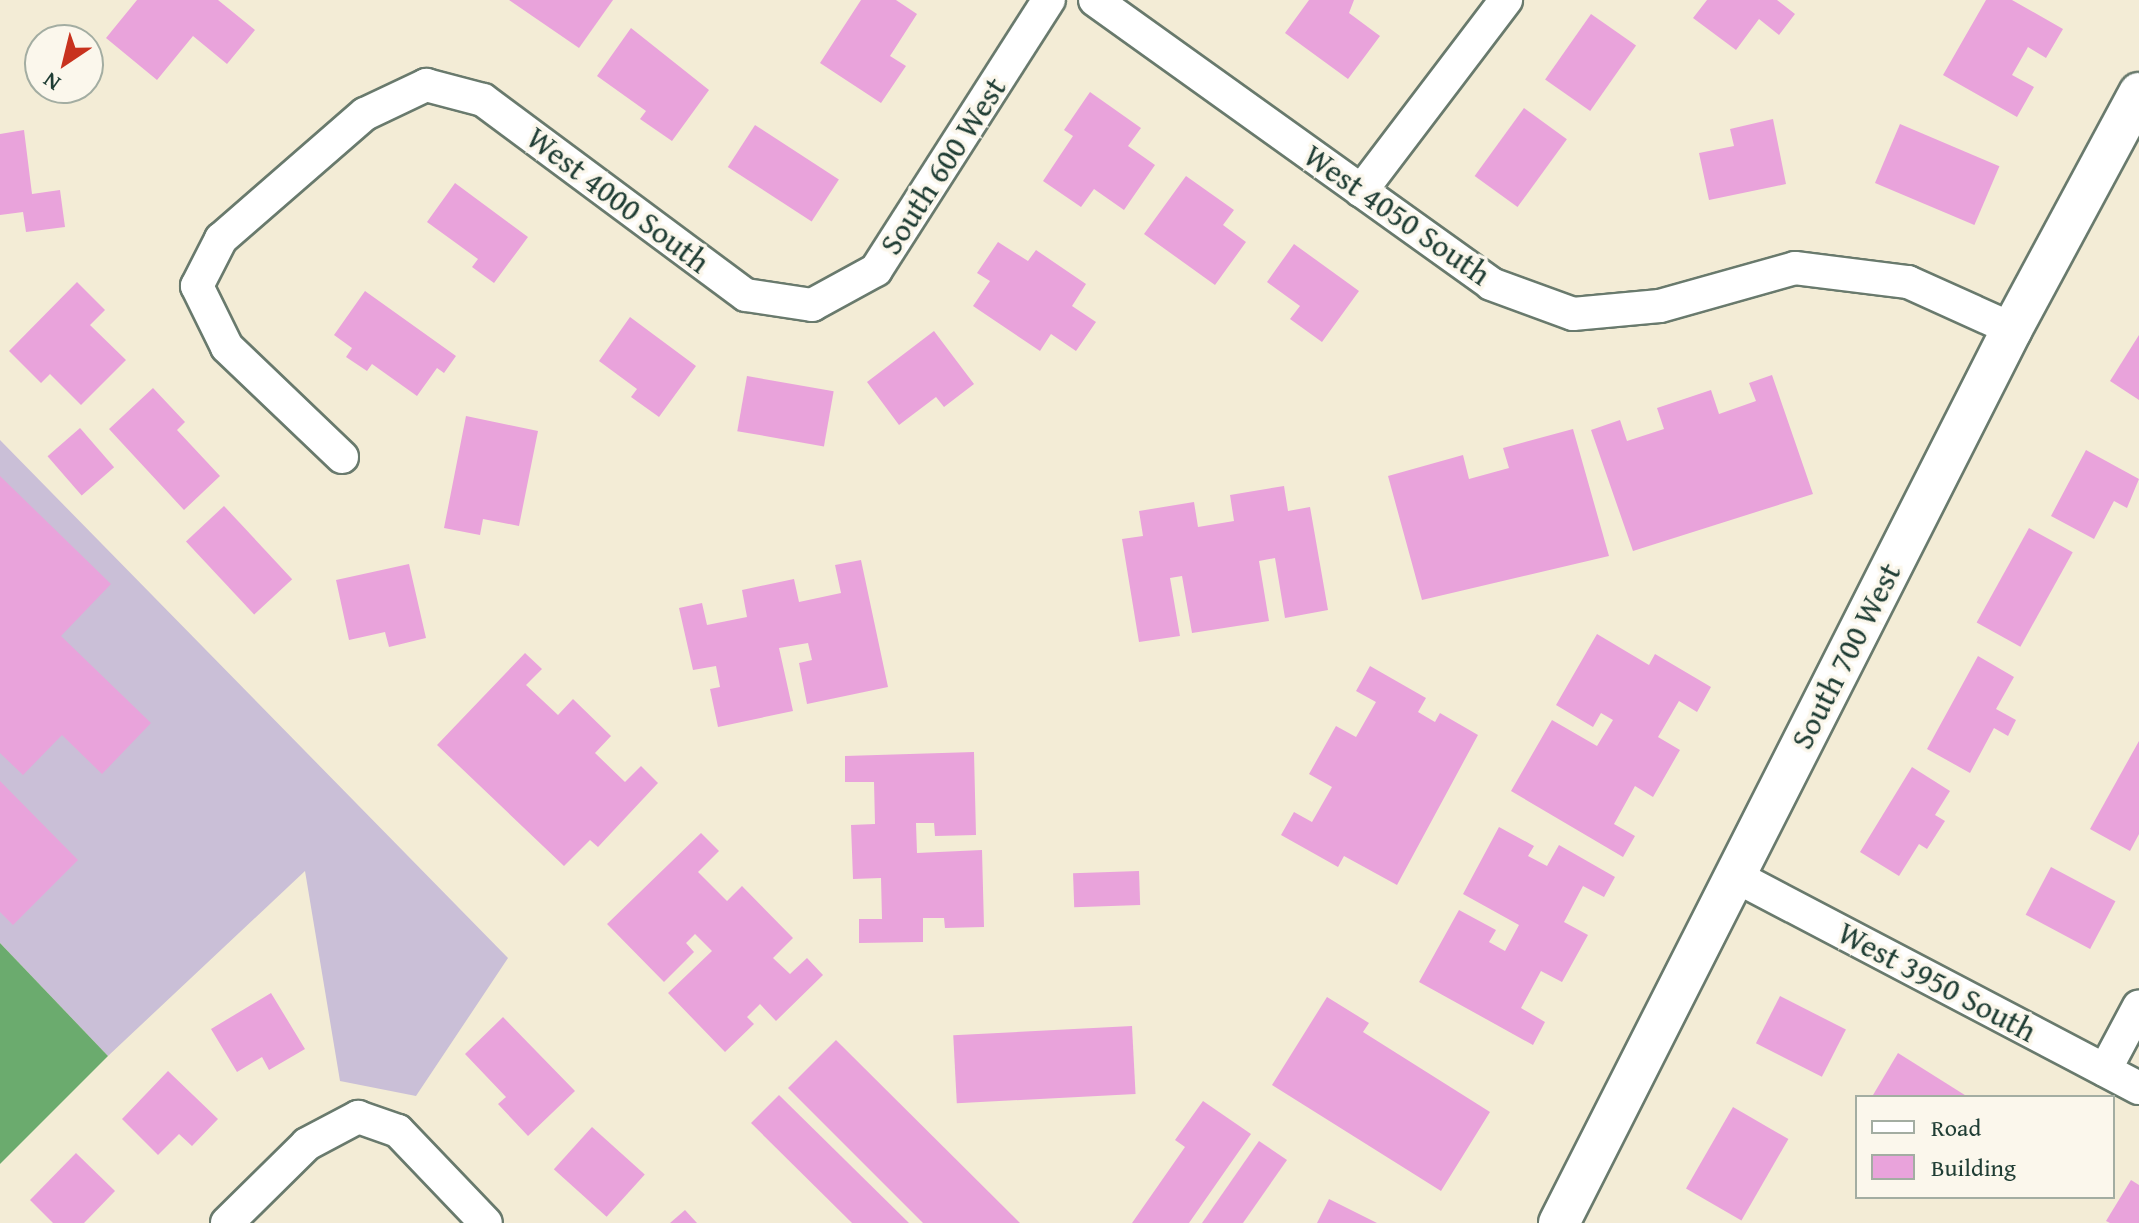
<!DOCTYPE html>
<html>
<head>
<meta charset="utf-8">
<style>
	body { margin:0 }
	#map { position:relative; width:2139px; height:1223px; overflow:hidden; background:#f3ecd6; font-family:"Gentium Book Plus",serif }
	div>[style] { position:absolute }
	.industrial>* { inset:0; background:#cabfd7 }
	.forest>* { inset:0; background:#6bab6e }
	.building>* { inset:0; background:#e9a3db; transform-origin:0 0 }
	.roads { filter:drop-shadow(2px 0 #697a6d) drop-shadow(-2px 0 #697a6d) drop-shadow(0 2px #697a6d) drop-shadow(0 -2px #697a6d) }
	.minor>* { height:32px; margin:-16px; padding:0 16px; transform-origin:16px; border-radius:16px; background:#fff }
	.tertiary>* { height:40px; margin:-20px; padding:0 20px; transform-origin:20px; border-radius:20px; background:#fff }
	span { translate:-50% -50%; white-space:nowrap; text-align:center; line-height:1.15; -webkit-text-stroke:7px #fbf7ec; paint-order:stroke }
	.street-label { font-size:32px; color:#1f3d34 }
	.legend { position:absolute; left:1855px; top:1095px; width:260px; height:104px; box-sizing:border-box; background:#fbf7ec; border:2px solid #a3ada2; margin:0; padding:10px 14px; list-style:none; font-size:24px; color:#1f3d34 }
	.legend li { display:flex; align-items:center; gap:16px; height:40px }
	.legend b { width:40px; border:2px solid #a3ada2 }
	.north { position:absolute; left:24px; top:24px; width:80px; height:80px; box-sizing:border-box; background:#fbf7ec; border:2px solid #a3ada2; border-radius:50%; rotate:215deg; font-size:22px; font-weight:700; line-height:32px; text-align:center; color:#1f3d34 }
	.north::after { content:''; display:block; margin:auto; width:28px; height:36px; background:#c8321e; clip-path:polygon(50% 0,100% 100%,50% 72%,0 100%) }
</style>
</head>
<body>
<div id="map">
	<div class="industrial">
		<i style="clip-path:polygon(0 440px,508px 958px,416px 1096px,340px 1081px,305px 871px,108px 1056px,0 943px)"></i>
	</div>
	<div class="forest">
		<i style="clip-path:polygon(0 943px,108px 1056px,0 1164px)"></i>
	</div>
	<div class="building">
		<i style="clip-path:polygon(137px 0,218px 0,255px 30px,227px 64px,193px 36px,157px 80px,106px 38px)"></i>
		<i style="clip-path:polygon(509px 0,613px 0,579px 48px)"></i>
		<i style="clip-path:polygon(861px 0,896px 0,917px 14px,890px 56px,906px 66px,881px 103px,820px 63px)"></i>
		<i style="clip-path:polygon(1309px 0,1354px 0,1349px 13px,1380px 36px,1348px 79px,1285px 33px)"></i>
		<i style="clip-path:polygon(1707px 0,1777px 0,1795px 14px,1779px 35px,1759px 19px,1736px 50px,1693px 18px)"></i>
		<i style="clip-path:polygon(1986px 0,2012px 0,2063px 29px,2046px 58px,2028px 47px,2012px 75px,2034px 87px,2017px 117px,1943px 75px)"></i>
		<i style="left:1591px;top:14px;width:55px;height:80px;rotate:35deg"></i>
		<i style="clip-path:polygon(631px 28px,709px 90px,672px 141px,640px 119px,646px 111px,597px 76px)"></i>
		<i style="clip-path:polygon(1090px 92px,1141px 128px,1128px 146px,1155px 165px,1124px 210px,1094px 189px,1081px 207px,1043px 181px,1073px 136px,1064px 130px)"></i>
		<i style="left:1524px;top:108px;width:53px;height:84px;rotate:36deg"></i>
		<i style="clip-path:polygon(1773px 119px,1786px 184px,1709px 200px,1699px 153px,1734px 146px,1730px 129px)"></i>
		<i style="left:1900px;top:124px;width:108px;height:64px;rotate:23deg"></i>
		<i style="left:755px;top:125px;width:100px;height:50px;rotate:33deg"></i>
		<i style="clip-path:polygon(24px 130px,32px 194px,60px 190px,65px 227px,26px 232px,23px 212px,0 215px,0 134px)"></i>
		<i style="clip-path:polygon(1186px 176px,1234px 210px,1223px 225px,1246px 242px,1215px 285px,1144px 234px)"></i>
		<i style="clip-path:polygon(455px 183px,528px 237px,494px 283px,472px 267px,478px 259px,427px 222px)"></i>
		<i style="clip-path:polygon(998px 242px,1028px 261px,1036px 250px,1086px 284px,1072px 306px,1096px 322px,1076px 351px,1051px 334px,1040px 351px,973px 306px,990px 281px,977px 273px)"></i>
		<i style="clip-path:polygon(1294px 244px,1359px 291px,1322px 342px,1290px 319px,1300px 306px,1267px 282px)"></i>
		<i style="clip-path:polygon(77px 282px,105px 310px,90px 325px,126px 360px,81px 405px,50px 374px,41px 383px,9px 351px)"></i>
		<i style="clip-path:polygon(365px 291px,456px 356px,444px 373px,437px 368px,417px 396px,372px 364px,367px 371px,346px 357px,352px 348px,334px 335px)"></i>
		<i style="clip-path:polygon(630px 317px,696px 366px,659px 417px,631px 397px,637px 389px,599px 361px)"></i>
		<i style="clip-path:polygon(934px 331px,974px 384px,944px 407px,936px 397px,899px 425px,867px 382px)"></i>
		<i style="clip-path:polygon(2139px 335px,2139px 400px,2110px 381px)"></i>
		<i style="clip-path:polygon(1772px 375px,1813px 494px,1633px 551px,1591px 430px,1620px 420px,1627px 441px,1664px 429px,1657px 408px,1711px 390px,1719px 414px,1756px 401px,1749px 383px)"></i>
		<i style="left:747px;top:376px;width:88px;height:56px;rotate:10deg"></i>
		<i style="clip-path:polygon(153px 388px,185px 422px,177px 430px,220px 476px,184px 510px,109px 429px)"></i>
		<i style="clip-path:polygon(466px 416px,538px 431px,519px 526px,483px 519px,480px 535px,444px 528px)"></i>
		<i style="left:80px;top:428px;width:52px;height:43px;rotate:49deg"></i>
		<i style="clip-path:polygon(1573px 429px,1609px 556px,1422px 600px,1388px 476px,1463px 455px,1469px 479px,1509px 468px,1503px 448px)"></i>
		<i style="clip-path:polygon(2086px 450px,2139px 479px,2127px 508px,2114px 501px,2094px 539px,2051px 516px)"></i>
		<i style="clip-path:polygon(0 476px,111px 584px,61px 636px,151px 723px,102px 774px,62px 735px,23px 775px,0 753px)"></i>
		<i style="clip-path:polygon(1284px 486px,1288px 511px,1310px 507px,1328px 610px,1285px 618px,1275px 558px,1259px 561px,1269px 621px,1192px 633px,1182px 576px,1170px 578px,1180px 636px,1139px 642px,1122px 539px,1143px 536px,1139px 511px,1194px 502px,1198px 527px,1234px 521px,1230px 495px)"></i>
		<i style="left:224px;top:506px;width:100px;height:52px;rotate:47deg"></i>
		<i style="left:2029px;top:528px;width:50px;height:108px;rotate:29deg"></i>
		<i style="clip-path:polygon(861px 560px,888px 687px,807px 704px,799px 663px,812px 660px,808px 643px,779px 648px,793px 711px,718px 727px,710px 689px,720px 687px,716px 666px,693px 670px,679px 608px,702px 603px,707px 625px,747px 617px,742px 590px,794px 579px,799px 602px,841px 593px,835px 565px)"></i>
		<i style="clip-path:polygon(409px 564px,426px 638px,389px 647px,385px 632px,349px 640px,336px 580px)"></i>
		<i style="clip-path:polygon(1597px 634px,1649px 665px,1655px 654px,1711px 687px,1697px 712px,1679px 701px,1658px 737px,1680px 750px,1653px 797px,1635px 786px,1614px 824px,1635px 836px,1623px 857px,1511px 791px,1552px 720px,1597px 746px,1613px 720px,1601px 713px,1593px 727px,1556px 705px)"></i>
		<i style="clip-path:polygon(525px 653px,542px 669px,526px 685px,558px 715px,573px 699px,611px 736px,595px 753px,625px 782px,641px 766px,658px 783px,598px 847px,590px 840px,564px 866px,437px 745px)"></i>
		<i style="clip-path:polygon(1978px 656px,2014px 677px,1996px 709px,2016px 720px,2008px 736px,1994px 728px,1970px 773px,1927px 749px)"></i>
		<i style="clip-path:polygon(1370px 666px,1426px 698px,1418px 712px,1435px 722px,1440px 713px,1478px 735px,1397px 885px,1344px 856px,1338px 867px,1281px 835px,1294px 812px,1312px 822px,1332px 787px,1309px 774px,1336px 726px,1356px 737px,1376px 702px,1356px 691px)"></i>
		<i style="clip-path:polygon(2139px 741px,2139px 834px,2130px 851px,2090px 829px)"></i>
		<i style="clip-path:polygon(974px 752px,976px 835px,935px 836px,934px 823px,916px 823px,917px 853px,982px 850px,984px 927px,945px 928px,944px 918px,923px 918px,923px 942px,859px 943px,859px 919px,882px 919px,881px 878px,853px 879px,851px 825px,875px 824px,874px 782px,845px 782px,845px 756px)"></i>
		<i style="clip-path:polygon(1912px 767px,1950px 791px,1935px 815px,1945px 821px,1927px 849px,1919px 844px,1899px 876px,1860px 852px)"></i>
		<i style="clip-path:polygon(0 781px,78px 860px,13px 925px,0 912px)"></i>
		<i style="clip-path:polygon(1499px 827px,1534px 846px,1528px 856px,1547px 866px,1559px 845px,1615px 877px,1604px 897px,1583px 886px,1564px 922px,1588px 935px,1562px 982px,1541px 971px,1521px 1008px,1545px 1022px,1533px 1045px,1419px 982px,1459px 910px,1496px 930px,1489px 942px,1505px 951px,1519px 925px,1463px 894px)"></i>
		<i style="clip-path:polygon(701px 833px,719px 851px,698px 872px,727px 901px,742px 886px,793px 938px,773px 958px,790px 974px,807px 958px,823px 975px,776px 1021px,760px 1004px,747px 1017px,754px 1024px,725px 1052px,668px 993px,712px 951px,695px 934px,686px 943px,694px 952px,664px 982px,607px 924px)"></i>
		<i style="left:2051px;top:867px;width:73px;height:54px;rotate:28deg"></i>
		<i style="left:1139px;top:871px;width:34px;height:66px;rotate:88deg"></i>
		<i style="clip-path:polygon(271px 993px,305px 1049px,269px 1070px,262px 1057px,237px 1072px,211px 1029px)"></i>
		<i style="left:1780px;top:996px;width:74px;height:53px;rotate:27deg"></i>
		<i style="clip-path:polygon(1327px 997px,1369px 1023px,1363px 1032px,1490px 1112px,1441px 1191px,1272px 1085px)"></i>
		<i style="clip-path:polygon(503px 1017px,575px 1091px,528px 1136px,498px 1104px,506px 1097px,465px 1054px)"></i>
		<i style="left:1132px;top:1026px;width:68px;height:179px;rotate:87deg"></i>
		<i style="clip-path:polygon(836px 1040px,1020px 1223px,923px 1223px,788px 1088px)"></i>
		<i style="clip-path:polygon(1898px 1053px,1968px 1097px,1873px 1095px)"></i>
		<i style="clip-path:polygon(168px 1071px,218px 1119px,192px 1146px,179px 1134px,158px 1155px,122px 1119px)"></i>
		<i style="clip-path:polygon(779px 1095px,909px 1223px,852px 1223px,751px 1123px)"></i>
		<i style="clip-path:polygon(1203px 1101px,1251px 1134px,1189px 1223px,1132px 1223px,1185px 1147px,1175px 1140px)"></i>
		<i style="left:1733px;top:1107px;width:64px;height:94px;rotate:30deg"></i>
		<i style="left:592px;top:1127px;width:71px;height:57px;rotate:42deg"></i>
		<i style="clip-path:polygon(1259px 1141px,1287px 1160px,1243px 1223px,1202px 1223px)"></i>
		<i style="clip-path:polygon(76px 1153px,115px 1191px,84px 1223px,53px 1223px,30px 1200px)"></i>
		<i style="clip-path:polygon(2131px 1180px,2139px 1185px,2139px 1223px,2110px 1223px,2106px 1221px)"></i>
		<i style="clip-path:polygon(1329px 1199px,1377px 1223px,1317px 1223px)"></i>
		<i style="clip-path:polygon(685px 1210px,697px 1223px,670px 1223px)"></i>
	</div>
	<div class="roads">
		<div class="minor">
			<i style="left:1095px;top:0;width:487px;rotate:35.6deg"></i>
			<i style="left:1491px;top:284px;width:87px;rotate:20.1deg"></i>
			<i style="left:1573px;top:314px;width:87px;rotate:-5.3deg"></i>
			<i style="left:1660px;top:306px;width:140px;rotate:-15.7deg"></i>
			<i style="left:1795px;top:268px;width:114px;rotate:7.1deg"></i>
			<i style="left:1908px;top:282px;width:114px;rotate:24.3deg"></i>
			<i style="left:1361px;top:191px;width:240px;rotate:-52.8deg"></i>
			<i style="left:342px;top:457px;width:159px;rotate:-136.3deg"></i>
			<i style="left:227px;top:347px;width:68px;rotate:-116.2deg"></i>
			<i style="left:197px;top:286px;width:53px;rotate:-62.9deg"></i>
			<i style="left:221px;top:239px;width:191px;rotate:-41deg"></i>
			<i style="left:365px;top:114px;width:68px;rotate:-25.4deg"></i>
			<i style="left:426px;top:85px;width:59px;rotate:14.7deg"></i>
			<i style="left:483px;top:100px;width:327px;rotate:36.6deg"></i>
			<i style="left:746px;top:295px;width:67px;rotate:8.6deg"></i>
			<i style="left:812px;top:305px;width:73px;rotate:-28.7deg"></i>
			<i style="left:876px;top:270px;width:321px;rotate:-57.4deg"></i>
			<i style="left:1735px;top:876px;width:456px;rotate:27.7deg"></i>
			<i style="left:2105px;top:1070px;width:72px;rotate:-62deg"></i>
			<i style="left:227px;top:1223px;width:112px;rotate:-44.6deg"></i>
			<i style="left:307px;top:1144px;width:58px;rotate:-27.9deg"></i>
			<i style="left:358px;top:1117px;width:42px;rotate:19.3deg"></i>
			<i style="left:398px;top:1131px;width:127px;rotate:46.3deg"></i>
		</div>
		<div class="tertiary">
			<i style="left:1559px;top:1223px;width:1002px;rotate:-63.13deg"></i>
			<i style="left:2012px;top:329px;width:268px;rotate:-61.7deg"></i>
		</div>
	</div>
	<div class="street-label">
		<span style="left:943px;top:166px;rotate:-57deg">South 600 West</span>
		<span style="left:618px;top:200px;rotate:37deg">West 4000 South</span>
		<span style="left:1397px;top:215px;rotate:35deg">West 4050 South</span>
		<span style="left:1846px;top:656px;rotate:-63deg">South 700 West</span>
		<span style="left:1937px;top:982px;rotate:28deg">West 3950 South</span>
	</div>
	<ul class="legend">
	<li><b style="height:10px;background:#fff"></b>Road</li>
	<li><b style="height:22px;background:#e9a3db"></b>Building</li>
	</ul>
	<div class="north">N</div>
</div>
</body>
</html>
